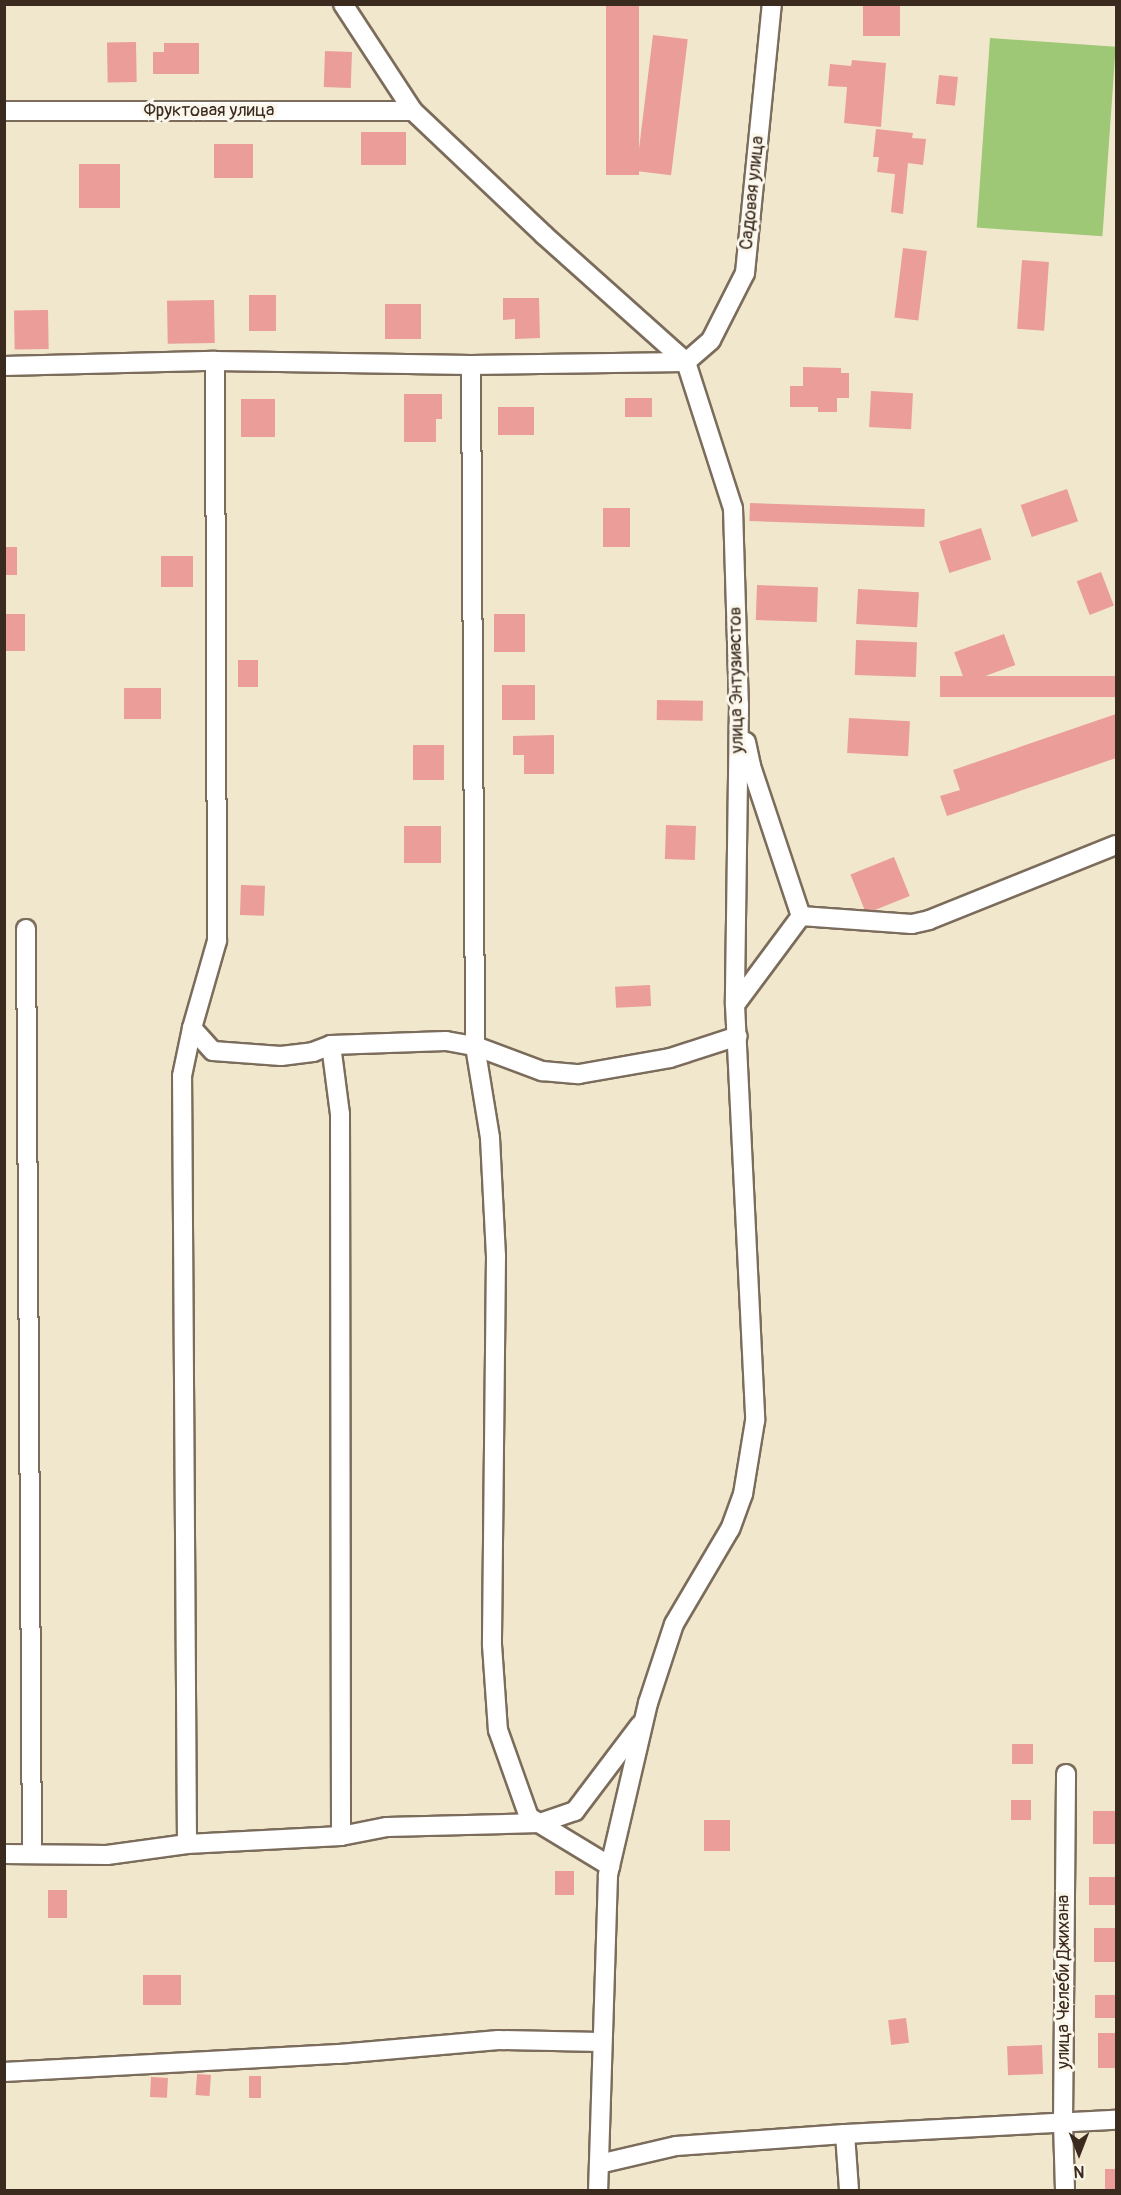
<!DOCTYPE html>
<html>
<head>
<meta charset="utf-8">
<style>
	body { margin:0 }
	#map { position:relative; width:1121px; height:2195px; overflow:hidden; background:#f1e7cd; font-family:Pangolin,sans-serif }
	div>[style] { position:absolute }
	.green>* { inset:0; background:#9ec875; transform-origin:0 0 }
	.building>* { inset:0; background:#ea9d99; transform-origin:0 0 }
	.roads { filter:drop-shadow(2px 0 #7b6c5b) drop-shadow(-2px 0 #7b6c5b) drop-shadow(0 2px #7b6c5b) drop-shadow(0 -2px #7b6c5b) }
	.minor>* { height:18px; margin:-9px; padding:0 9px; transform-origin:9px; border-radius:9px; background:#fff }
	span { translate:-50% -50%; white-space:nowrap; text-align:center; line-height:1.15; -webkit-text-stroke:6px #fbf7ec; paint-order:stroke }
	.street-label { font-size:18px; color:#3b2a1e }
	.frame { position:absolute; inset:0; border:6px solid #3b2a1e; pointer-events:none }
	.north { position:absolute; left:1049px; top:2123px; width:60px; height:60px; -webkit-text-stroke:4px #fbf7ec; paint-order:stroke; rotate:180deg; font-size:16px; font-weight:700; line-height:24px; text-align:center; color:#3b2a1e }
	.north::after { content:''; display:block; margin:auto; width:21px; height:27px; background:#3b2a1e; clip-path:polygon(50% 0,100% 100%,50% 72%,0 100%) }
</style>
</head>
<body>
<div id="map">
	<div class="green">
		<i style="left:990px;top:38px;width:126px;height:190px;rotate:4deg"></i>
	</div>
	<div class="building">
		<i style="left:606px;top:4px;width:33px;height:171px"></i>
		<i style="left:863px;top:4px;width:37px;height:32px"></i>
		<i style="left:653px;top:35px;width:35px;height:137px;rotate:7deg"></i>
		<i style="left:136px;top:42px;width:40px;height:29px;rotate:89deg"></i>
		<i style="clip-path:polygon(164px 43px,199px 43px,199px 74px,153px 74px,153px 52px,164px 52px)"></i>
		<i style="left:325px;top:51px;width:27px;height:36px;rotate:2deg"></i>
		<i style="clip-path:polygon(852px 60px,886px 63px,881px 127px,844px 123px,847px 87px,828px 86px,830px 64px,851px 66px)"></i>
		<i style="left:939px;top:75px;width:19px;height:29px;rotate:6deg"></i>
		<i style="clip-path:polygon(876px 129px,913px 133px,912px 138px,926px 139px,923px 165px,908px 163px,903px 214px,891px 212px,895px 174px,877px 172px,879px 157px,873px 157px)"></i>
		<i style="left:361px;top:132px;width:45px;height:33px"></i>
		<i style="left:214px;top:144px;width:39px;height:34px"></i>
		<i style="left:79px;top:164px;width:41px;height:44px"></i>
		<i style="left:903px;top:248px;width:24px;height:70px;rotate:7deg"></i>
		<i style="left:1022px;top:260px;width:27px;height:69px;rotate:4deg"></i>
		<i style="left:249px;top:295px;width:27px;height:36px"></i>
		<i style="clip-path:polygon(503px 298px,539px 298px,540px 338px,515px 339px,515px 319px,503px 320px)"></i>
		<i style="left:214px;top:300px;width:43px;height:47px;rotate:89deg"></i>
		<i style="left:385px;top:304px;width:36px;height:35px"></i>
		<i style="left:48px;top:310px;width:39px;height:34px;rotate:89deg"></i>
		<i style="clip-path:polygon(803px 367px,841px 368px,841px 373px,849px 373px,849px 398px,837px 398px,837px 412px,818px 412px,818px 407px,790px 407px,790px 386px,803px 386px)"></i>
		<i style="left:871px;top:391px;width:42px;height:36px;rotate:3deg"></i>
		<i style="clip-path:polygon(404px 394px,442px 394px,442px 419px,436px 419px,436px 442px,404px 442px)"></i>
		<i style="left:625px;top:398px;width:27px;height:19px"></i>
		<i style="left:241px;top:399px;width:34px;height:38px"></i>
		<i style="left:498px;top:407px;width:36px;height:28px"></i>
		<i style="left:1067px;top:489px;width:34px;height:49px;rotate:71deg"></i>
		<i style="left:750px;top:503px;width:175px;height:18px;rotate:2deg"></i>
		<i style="left:603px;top:508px;width:27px;height:39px"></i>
		<i style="left:981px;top:528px;width:33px;height:44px;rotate:72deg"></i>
		<i style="left:4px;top:547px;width:13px;height:28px"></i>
		<i style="left:161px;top:556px;width:32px;height:31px"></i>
		<i style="left:1101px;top:572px;width:36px;height:26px;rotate:69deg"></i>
		<i style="left:757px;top:585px;width:61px;height:35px;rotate:2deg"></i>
		<i style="left:858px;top:589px;width:61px;height:35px;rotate:3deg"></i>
		<i style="left:4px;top:614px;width:21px;height:37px"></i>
		<i style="left:494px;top:614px;width:31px;height:38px"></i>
		<i style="left:1004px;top:634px;width:33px;height:53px;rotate:70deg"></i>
		<i style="left:856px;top:640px;width:61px;height:35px;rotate:2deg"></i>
		<i style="left:238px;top:660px;width:20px;height:27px"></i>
		<i style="left:1116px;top:676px;width:21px;height:176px;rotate:90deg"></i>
		<i style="left:535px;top:685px;width:35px;height:33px;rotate:90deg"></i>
		<i style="left:124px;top:688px;width:37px;height:31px"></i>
		<i style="left:657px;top:700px;width:46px;height:20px;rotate:1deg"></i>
		<i style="clip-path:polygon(1116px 714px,1116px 758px,947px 816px,940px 796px,960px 790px,953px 770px)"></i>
		<i style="left:849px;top:718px;width:61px;height:35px;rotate:3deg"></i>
		<i style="clip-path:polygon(554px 735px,554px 774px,524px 774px,524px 755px,513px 755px,513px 736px)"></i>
		<i style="left:413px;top:745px;width:31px;height:35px"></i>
		<i style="left:666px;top:825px;width:30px;height:34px;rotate:2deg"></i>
		<i style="left:404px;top:826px;width:37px;height:37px"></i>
		<i style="left:894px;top:857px;width:42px;height:47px;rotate:68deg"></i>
		<i style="left:241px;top:885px;width:24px;height:30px;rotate:2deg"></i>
		<i style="left:650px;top:985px;width:21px;height:35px;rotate:87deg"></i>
		<i style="left:1012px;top:1744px;width:21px;height:20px"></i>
		<i style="left:1011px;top:1800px;width:20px;height:20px"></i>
		<i style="left:1116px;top:1811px;width:33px;height:23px;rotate:90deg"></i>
		<i style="left:704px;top:1820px;width:26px;height:31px"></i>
		<i style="left:555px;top:1871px;width:19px;height:24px"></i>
		<i style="left:1116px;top:1877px;width:28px;height:27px;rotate:90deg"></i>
		<i style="left:48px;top:1890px;width:19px;height:28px"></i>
		<i style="left:1116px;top:1928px;width:34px;height:22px;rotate:90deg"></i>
		<i style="left:143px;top:1975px;width:38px;height:30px"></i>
		<i style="left:1095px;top:1995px;width:21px;height:23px"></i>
		<i style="left:906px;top:2018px;width:25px;height:18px;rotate:83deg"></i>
		<i style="left:1116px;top:2033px;width:35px;height:18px;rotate:90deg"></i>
		<i style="left:1042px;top:2045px;width:29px;height:35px;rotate:88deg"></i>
		<i style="left:197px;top:2074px;width:14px;height:21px;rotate:4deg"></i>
		<i style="left:249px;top:2076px;width:12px;height:22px"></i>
		<i style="left:151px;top:2077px;width:17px;height:20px;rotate:3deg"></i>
		<i style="left:1105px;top:2169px;width:11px;height:21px"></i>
	</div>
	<div class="roads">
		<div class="minor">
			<i style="left:343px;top:4px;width:128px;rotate:56.8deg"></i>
			<i style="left:413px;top:111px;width:180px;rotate:43.4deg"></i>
			<i style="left:544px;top:235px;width:191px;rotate:41.8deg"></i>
			<i style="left:686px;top:362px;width:153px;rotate:72.2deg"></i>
			<i style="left:733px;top:508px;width:197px;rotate:88.3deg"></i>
			<i style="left:739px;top:705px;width:300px;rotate:90.8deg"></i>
			<i style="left:735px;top:1005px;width:416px;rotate:87.2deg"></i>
			<i style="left:755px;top:1421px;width:74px;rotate:99.3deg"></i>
			<i style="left:743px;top:1494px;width:37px;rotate:110deg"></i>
			<i style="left:730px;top:1529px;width:110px;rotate:120.5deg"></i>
			<i style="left:674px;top:1624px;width:83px;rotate:108.2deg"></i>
			<i style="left:648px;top:1703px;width:177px;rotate:103.1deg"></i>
			<i style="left:608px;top:1875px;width:315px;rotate:91.8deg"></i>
			<i style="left:4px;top:111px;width:409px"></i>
			<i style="left:686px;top:362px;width:33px;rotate:-41deg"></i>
			<i style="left:711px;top:340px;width:75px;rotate:-63.1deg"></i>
			<i style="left:745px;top:273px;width:270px;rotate:-84.3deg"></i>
			<i style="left:471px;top:365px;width:681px;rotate:89.66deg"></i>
			<i style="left:475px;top:1046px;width:93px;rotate:80.7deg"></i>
			<i style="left:490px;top:1138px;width:118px;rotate:87.1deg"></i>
			<i style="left:496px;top:1256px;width:389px;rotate:90.6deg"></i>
			<i style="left:492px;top:1645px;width:85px;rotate:86deg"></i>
			<i style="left:498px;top:1730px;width:92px;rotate:70.4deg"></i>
			<i style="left:529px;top:1817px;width:95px;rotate:31.2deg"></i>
			<i style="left:4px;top:366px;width:211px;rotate:-1.4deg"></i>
			<i style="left:215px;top:361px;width:256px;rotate:0.9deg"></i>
			<i style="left:471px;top:365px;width:215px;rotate:-0.8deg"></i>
			<i style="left:746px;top:742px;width:25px;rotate:78deg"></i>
			<i style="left:751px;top:766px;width:158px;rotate:71.6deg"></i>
			<i style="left:26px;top:929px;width:923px;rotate:89.63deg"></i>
			<i style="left:735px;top:1005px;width:111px;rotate:-53.4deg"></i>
			<i style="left:801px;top:916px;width:111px;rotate:4.1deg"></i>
			<i style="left:912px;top:924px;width:17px;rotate:-13deg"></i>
			<i style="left:929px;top:920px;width:201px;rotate:-21.9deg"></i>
			<i style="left:192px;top:1028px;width:31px;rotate:48deg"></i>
			<i style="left:213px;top:1051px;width:68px;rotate:4.2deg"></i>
			<i style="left:281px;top:1056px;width:32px;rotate:-7deg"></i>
			<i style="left:313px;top:1052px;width:19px;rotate:-21deg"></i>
			<i style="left:331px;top:1045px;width:115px;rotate:-2deg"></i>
			<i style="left:446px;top:1041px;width:29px;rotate:10deg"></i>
			<i style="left:475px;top:1046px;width:72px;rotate:20.5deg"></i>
			<i style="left:542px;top:1071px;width:37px;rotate:5deg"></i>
			<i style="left:579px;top:1074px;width:92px;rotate:-10deg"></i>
			<i style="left:670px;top:1058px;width:71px;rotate:-17.9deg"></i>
			<i style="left:331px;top:1045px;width:70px;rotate:82.6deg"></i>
			<i style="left:340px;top:1114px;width:722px;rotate:89.92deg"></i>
			<i style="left:187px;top:1844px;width:768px;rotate:-90.37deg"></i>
			<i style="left:182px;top:1076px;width:49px;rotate:-78.2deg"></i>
			<i style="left:192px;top:1028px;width:91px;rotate:-74deg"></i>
			<i style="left:217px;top:941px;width:580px;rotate:-90.2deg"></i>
			<i style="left:4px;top:1854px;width:103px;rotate:0.6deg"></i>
			<i style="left:107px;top:1855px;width:81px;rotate:-7.8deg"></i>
			<i style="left:187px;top:1844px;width:154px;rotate:-3deg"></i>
			<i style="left:341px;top:1836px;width:47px;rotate:-11.1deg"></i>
			<i style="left:387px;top:1827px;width:153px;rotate:-1.5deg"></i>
			<i style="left:540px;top:1823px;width:37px;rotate:-19deg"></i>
			<i style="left:575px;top:1811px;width:108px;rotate:-52.9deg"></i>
			<i style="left:4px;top:2072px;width:335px;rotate:-3.1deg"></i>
			<i style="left:339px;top:2054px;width:160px;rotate:-5deg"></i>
			<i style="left:498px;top:2040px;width:103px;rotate:1.1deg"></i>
			<i style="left:845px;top:2134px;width:56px;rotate:85.9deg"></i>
			<i style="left:599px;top:2164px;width:79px;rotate:-13.2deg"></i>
			<i style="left:676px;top:2146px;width:169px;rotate:-4.1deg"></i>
			<i style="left:845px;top:2134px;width:271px;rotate:-3deg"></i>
			<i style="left:1065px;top:2190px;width:67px;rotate:-91.7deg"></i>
			<i style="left:1063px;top:2123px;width:349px;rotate:-89.5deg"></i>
		</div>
	</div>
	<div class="street-label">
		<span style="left:209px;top:111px">Фруктовая улица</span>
		<span style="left:753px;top:193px;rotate:-84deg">Садовая улица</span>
		<span style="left:737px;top:680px;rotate:-91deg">улица Энтузиастов</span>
		<span style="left:1064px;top:1982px;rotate:-90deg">улица Челеби Джихана</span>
	</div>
	<div class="frame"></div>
	<div class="north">N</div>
</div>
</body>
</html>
